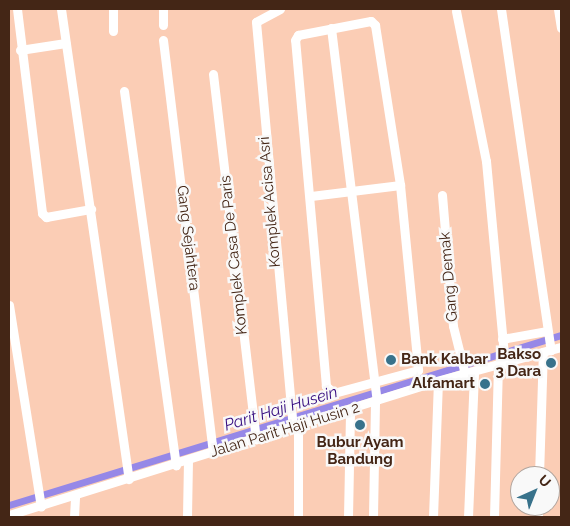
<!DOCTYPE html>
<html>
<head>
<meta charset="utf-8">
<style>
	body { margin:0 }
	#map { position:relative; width:570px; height:526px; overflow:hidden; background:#fbcdb5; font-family:Raleway,sans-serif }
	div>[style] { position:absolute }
	.canal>* { height:7px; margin:-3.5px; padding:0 3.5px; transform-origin:3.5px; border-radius:3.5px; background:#9688e7 }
	.minor>* { height:9px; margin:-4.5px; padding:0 4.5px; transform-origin:4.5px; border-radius:4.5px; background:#fff }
	.dots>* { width:14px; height:14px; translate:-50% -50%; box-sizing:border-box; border:2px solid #f9f9f9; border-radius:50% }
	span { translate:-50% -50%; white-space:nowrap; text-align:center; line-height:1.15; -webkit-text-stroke:5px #f9f9f9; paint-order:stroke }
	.street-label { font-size:15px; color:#442616 }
	.poi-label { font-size:15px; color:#442616; font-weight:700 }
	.right { translate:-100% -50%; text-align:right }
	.left { translate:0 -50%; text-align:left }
	.water-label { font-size:16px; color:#350b7f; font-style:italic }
	.frame { position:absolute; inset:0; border:10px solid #442616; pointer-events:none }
	.north { position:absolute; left:510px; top:466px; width:50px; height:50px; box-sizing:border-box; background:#f9f9f9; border:1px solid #b1a59e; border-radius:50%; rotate:44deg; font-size:14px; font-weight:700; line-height:20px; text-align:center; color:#442616 }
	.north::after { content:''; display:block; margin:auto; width:18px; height:22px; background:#38728b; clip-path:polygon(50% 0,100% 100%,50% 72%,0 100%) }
</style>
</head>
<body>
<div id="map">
	<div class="canal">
		<i style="left:9px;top:505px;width:578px;rotate:-17.12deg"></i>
	</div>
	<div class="minor">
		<i style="left:17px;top:9px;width:206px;rotate:83deg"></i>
		<i style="left:42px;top:213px;width:6px;rotate:45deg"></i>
		<i style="left:46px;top:217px;width:46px;rotate:-10.1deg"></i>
		<i style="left:61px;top:9px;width:475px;rotate:81.8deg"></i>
		<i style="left:113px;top:9px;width:22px;rotate:90deg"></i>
		<i style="left:163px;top:9px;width:16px;rotate:90deg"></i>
		<i style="left:280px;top:9px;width:27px;rotate:152deg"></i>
		<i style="left:256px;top:22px;width:407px;rotate:84.8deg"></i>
		<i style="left:501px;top:9px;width:345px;rotate:81.7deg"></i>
		<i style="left:558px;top:9px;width:19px;rotate:81deg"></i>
		<i style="left:456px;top:11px;width:153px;rotate:78.7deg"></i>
		<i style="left:486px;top:161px;width:204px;rotate:84.7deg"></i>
		<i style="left:371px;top:21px;width:6px;rotate:45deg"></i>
		<i style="left:375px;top:25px;width:162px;rotate:81.1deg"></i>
		<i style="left:400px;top:185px;width:186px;rotate:84.4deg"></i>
		<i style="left:418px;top:370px;width:87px;rotate:164.7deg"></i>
		<i style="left:334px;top:393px;width:11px;rotate:-139deg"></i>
		<i style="left:326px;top:386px;width:347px;rotate:-95.1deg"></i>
		<i style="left:295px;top:40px;width:6px;rotate:-59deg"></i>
		<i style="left:298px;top:35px;width:74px;rotate:-10.9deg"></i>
		<i style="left:331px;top:28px;width:375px;rotate:83deg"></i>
		<i style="left:163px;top:40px;width:415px;rotate:83.1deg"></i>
		<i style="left:20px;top:50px;width:46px;rotate:-8.8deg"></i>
		<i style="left:213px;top:74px;width:368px;rotate:83.3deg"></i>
		<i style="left:124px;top:91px;width:378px;rotate:82.1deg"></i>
		<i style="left:442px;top:195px;width:131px;rotate:85.2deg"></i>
		<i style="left:453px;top:326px;width:49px;rotate:76deg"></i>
		<i style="left:311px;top:196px;width:90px;rotate:-7deg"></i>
		<i style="left:9px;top:305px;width:204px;rotate:81deg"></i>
		<i style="left:502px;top:339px;width:46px;rotate:-10.1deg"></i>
		<i style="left:298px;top:426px;width:91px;rotate:90deg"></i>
		<i style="left:539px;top:476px;width:124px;rotate:-88.2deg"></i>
		<i style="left:9px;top:515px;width:440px;rotate:-17.4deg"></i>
		<i style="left:429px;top:383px;width:137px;rotate:-15.3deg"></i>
		<i style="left:74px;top:517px;width:21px;rotate:-87deg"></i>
		<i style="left:187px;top:517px;width:56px;rotate:-89deg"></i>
		<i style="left:348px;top:517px;width:107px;rotate:-88.9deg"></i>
		<i style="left:373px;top:517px;width:116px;rotate:-89deg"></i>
		<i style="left:433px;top:517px;width:135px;rotate:-87.9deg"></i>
		<i style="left:468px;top:517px;width:145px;rotate:-87.6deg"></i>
		<i style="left:494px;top:517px;width:151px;rotate:-88.5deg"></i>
		<i style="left:538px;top:517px;width:11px;rotate:-90deg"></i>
	</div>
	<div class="dots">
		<i style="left:391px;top:360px;background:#38728b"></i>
		<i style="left:551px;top:363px;background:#38728b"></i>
		<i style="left:485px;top:384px;background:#38728b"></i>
		<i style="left:360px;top:425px;background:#38728b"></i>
	</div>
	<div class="street-label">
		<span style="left:270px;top:202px;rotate:-95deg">Komplek Acisa Asri</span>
		<span style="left:188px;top:238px;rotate:83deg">Gang Sejahtera</span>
		<span style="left:234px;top:255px;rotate:-96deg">Komplek Casa De Paris</span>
		<span style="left:449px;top:277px;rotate:-95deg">Gang Demak</span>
		<span style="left:285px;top:430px;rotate:-17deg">Jalan Parit Haji Husin 2</span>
	</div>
	<div class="poi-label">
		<span class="right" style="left:541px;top:363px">Bakso<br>3 Dara</span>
		<span class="left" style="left:401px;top:360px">Bank Kalbar</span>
		<span class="right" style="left:475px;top:384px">Alfamart</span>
		<span style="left:360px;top:451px">Bubur Ayam<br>Bandung</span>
	</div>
	<div class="water-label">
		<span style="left:281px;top:409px;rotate:-17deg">Parit Haji Husein</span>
	</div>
	<div class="frame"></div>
	<div class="north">U</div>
</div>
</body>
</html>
